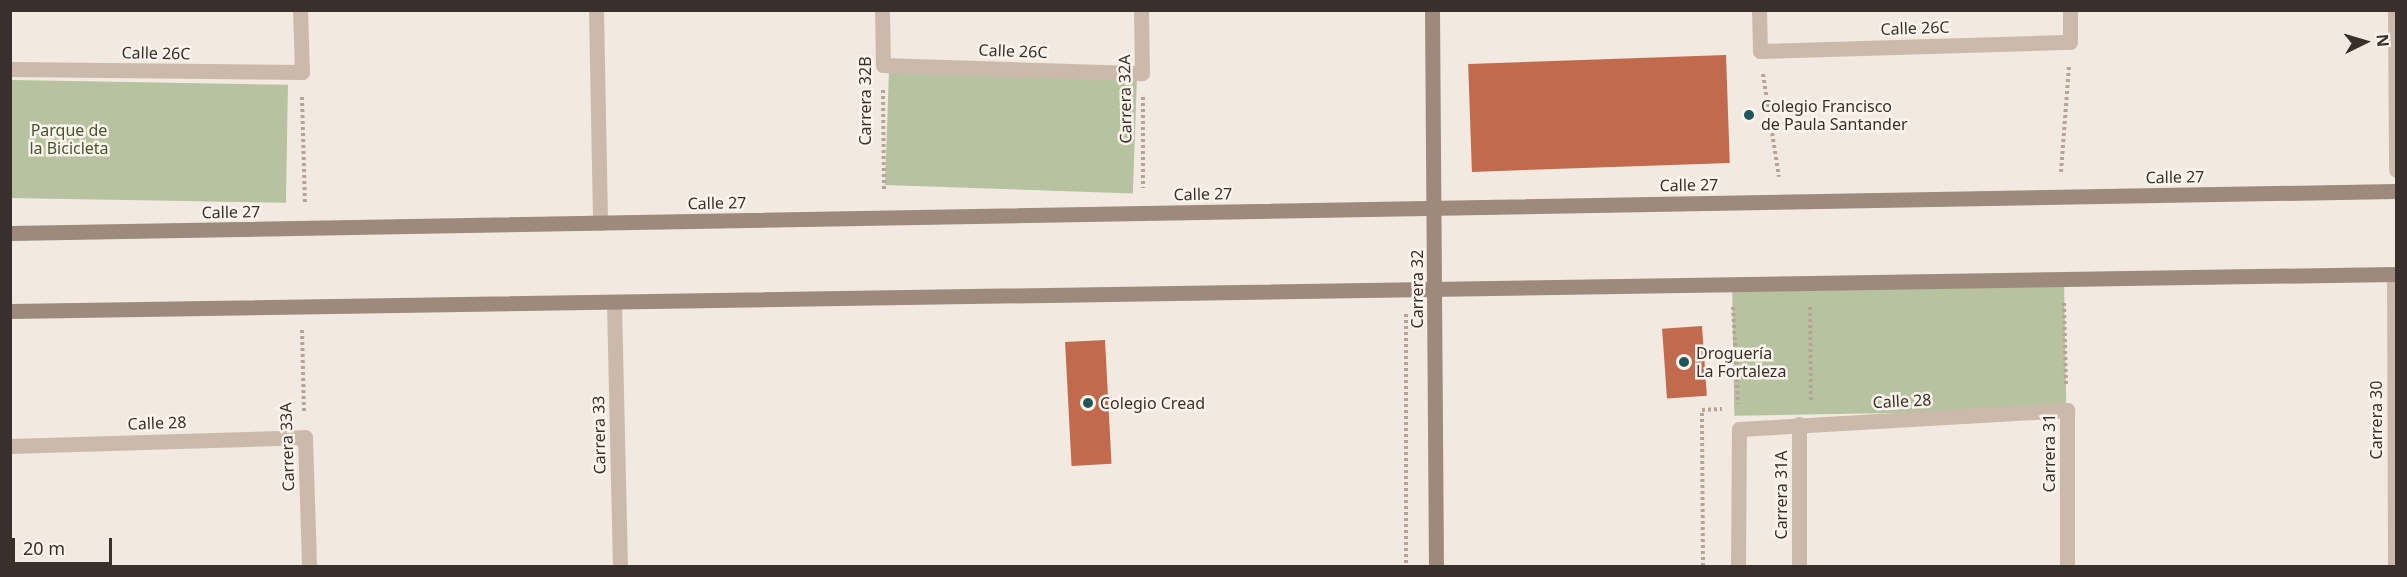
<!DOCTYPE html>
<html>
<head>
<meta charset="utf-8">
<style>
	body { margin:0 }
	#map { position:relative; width:2407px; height:577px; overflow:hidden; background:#f2eae0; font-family:"Noto Sans",sans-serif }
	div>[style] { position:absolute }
	.green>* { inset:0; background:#b6c2a0; transform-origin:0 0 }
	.building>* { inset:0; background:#c26a4e; transform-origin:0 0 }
	.path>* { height:4px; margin-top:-2px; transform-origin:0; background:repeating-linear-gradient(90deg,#b7a496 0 3px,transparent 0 6px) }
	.street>* { height:15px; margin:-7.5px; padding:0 7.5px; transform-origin:7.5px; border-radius:7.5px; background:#cbbaac }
	.secondary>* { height:15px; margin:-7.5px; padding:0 7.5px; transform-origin:7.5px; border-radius:7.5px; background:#9e897d }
	.dots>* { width:16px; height:16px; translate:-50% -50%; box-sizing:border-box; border:3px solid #faf4ed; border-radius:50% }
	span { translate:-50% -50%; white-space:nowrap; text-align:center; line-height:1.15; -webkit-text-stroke:5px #faf4ed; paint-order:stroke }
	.street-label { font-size:16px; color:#392f2b }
	.poi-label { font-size:16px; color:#392f2b }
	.left { translate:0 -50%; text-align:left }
	.park-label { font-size:16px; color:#48572f }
	.frame { position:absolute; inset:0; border:12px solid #392f2b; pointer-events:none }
	.north { position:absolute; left:2335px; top:12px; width:60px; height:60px; -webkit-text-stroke:4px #faf4ed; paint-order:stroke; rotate:85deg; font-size:16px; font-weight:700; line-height:24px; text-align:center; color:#392f2b }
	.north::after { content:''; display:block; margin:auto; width:21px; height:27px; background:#392f2b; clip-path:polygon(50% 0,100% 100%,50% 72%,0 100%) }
	.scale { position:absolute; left:12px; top:538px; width:100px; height:27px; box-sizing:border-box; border:3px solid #392f2b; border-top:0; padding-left:8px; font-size:18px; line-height:21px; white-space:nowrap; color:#392f2b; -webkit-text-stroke:4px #faf4ed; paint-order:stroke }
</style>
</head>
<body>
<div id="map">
	<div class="green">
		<i style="left:889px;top:71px;width:248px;height:114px;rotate:2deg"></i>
		<i style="left:11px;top:80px;width:277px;height:118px;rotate:1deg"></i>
		<i style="left:2064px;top:278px;width:132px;height:332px;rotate:89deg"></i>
	</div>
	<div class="building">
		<i style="left:1726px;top:55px;width:108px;height:258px;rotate:88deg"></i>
		<i style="left:1702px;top:326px;width:70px;height:40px;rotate:86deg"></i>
		<i style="left:1105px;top:340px;width:124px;height:40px;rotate:87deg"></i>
	</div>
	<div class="path">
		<i style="left:1763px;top:74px;width:104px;rotate:81.2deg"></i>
		<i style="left:883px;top:90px;width:101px;rotate:89.4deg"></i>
		<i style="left:302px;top:97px;width:106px;rotate:88.4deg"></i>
		<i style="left:1143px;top:97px;width:91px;rotate:90deg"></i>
		<i style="left:2061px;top:172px;width:106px;rotate:-85.7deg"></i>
		<i style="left:2064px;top:303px;width:82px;rotate:88.6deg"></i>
		<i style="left:1733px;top:307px;width:97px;rotate:87deg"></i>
		<i style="left:1810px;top:307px;width:95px;rotate:89.4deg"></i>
		<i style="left:1406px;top:314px;width:252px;rotate:90deg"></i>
		<i style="left:302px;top:330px;width:82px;rotate:88.6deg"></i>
		<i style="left:1703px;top:566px;width:156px;rotate:-90.4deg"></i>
		<i style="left:1702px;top:410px;width:20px;rotate:-3deg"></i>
	</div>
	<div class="street">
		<i style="left:596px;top:10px;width:213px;rotate:88.9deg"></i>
		<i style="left:882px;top:10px;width:55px;rotate:89deg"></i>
		<i style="left:883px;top:65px;width:259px;rotate:1.8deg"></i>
		<i style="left:1142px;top:73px;width:63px;rotate:-90.9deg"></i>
		<i style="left:1759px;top:10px;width:41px;rotate:88.6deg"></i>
		<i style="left:1760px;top:51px;width:310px;rotate:-1.7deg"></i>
		<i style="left:2070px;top:42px;width:32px;rotate:-90deg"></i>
		<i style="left:2395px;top:10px;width:160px;rotate:89.6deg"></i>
		<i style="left:10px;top:69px;width:292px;rotate:0.6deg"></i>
		<i style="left:302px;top:72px;width:62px;rotate:-91.8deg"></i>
		<i style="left:2394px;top:274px;width:292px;rotate:89.8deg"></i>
		<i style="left:614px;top:303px;width:263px;rotate:88.7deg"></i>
		<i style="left:10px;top:446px;width:295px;rotate:-1.7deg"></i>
		<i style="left:305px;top:437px;width:129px;rotate:88.2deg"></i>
		<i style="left:1738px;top:566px;width:137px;rotate:-89.6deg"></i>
		<i style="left:1739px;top:429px;width:329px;rotate:-3.3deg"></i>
		<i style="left:2067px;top:410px;width:156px;rotate:90deg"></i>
		<i style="left:1799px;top:566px;width:142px;rotate:-90deg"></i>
	</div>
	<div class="secondary">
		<i style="left:1432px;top:10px;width:556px;rotate:89.59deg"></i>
		<i style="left:10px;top:233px;width:2386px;rotate:-1.01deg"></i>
		<i style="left:10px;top:311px;width:2386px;rotate:-0.89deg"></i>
	</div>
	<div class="dots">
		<i style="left:1749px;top:115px;background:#21565a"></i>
		<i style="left:1684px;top:362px;background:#21565a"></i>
		<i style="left:1088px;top:403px;background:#21565a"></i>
	</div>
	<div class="street-label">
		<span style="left:1915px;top:28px;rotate:-2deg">Calle 26C</span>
		<span style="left:1013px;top:51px;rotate:2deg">Calle 26C</span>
		<span style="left:156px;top:53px;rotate:1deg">Calle 26C</span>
		<span style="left:1125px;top:99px;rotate:-91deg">Carrera 32A</span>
		<span style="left:865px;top:101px;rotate:-90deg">Carrera 32B</span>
		<span style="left:2175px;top:177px;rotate:-1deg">Calle 27</span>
		<span style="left:1689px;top:185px;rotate:-1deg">Calle 27</span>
		<span style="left:1203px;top:194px;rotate:-1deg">Calle 27</span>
		<span style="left:717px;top:203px;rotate:-1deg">Calle 27</span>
		<span style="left:231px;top:212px;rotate:-1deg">Calle 27</span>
		<span style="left:1417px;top:289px;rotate:-90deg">Carrera 32</span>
		<span style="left:1902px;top:401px;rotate:-3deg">Calle 28</span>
		<span style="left:2376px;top:420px;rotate:-90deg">Carrera 30</span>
		<span style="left:157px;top:423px;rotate:-2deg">Calle 28</span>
		<span style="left:599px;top:435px;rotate:-91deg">Carrera 33</span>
		<span style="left:287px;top:447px;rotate:-92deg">Carrera 33A</span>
		<span style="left:2049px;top:453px;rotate:-90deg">Carrera 31</span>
		<span style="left:1781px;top:495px;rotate:-90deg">Carrera 31A</span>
	</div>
	<div class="poi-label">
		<span class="left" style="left:1761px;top:115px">Colegio Francisco<br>de Paula Santander</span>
		<span class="left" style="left:1696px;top:362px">Droguería<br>La Fortaleza</span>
		<span class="left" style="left:1100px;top:403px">Colegio Cread</span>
	</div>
	<div class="park-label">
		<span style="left:69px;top:139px">Parque de<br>la Bicicleta</span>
	</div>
	<div class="frame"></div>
	<div class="north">N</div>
	<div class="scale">20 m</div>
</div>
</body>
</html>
